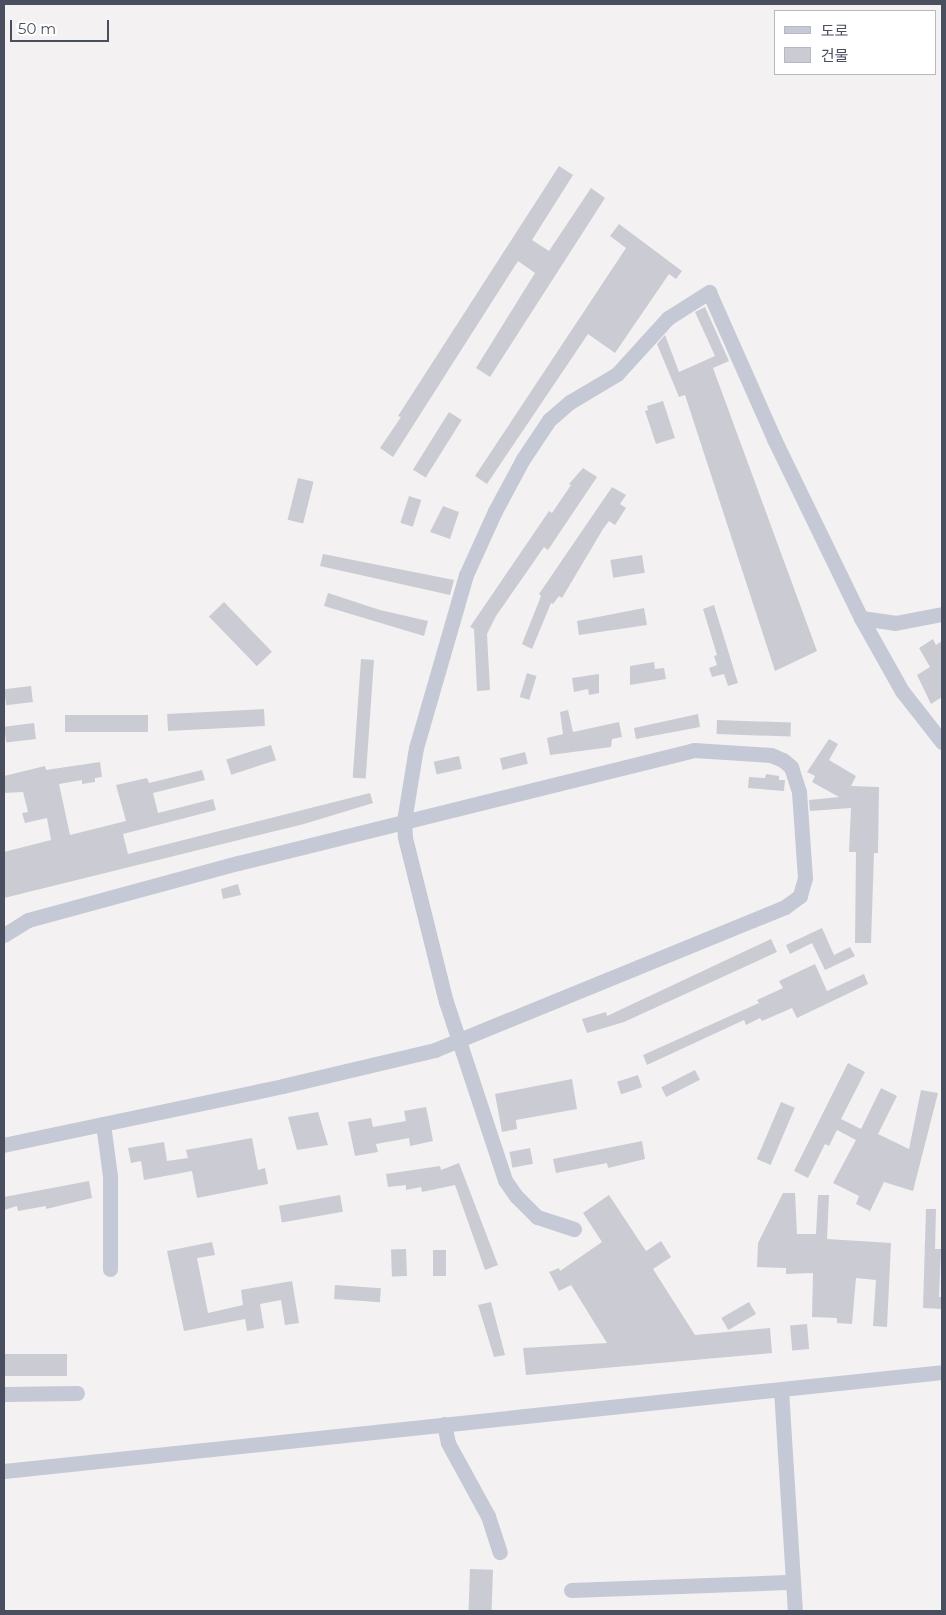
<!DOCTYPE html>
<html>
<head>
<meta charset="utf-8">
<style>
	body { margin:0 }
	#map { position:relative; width:946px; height:1615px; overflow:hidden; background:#f3f1f1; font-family:Montserrat,"Noto Sans KR",sans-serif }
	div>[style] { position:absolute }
	.building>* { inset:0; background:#cbccd3; transform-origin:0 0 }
	.minor>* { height:15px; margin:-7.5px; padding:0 7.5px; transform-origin:7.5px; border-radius:7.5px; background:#c5c9d5 }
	span { translate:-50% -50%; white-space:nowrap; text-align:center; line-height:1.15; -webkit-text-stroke:4px #fff; paint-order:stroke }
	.frame { position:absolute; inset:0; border:5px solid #494f5e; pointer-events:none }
	.legend { position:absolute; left:774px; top:10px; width:162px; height:65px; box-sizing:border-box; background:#fff; border:1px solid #b6b9bf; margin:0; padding:6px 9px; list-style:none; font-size:15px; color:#494f5e }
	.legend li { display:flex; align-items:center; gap:10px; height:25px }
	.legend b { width:25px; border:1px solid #b6b9bf }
	.scale { position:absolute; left:10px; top:20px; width:99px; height:22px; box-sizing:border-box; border:2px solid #494f5e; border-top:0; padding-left:6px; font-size:15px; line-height:18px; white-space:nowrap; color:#494f5e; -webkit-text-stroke:4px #fff; paint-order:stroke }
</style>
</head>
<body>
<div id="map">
	<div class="building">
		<i style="clip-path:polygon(559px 166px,573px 175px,532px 240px,549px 251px,591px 188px,605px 198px,490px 377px,476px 368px,535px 273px,518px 261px,393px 457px,380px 448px,401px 417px,398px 416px)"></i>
		<i style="clip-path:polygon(619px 224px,682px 271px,676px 279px,669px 274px,615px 353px,588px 334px,487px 484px,475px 476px,626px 248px,610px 236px)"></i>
		<i style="clip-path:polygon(705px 307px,729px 361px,713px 368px,817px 651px,775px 671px,685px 395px,679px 397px,657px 344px,665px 335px,679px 372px,715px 356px,695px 312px)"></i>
		<i style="clip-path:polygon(663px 401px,675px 438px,656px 444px,645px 411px,648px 410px,647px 406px)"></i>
		<i style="left:449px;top:412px;width:15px;height:68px;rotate:32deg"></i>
		<i style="clip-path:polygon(583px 468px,597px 477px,548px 550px,544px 547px,496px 616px,487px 634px,490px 690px,477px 691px,474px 629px,470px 627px,549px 511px,552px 513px,571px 485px,569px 484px)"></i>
		<i style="left:298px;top:478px;width:16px;height:43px;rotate:14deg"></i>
		<i style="clip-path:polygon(612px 487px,626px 495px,620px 504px,626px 508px,615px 525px,609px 521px,603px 529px,562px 598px,559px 596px,553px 604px,551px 603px,532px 649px,522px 644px,541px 596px,539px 594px)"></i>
		<i style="left:409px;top:496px;width:13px;height:28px;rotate:18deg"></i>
		<i style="clip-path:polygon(443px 506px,459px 512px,450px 539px,430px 532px)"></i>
		<i style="clip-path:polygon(323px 554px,454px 580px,450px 595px,320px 566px)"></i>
		<i style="left:642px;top:555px;width:18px;height:32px;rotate:81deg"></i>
		<i style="clip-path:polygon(328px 593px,380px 610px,428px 621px,424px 636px,324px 606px)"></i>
		<i style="left:224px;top:602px;width:69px;height:21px;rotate:46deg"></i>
		<i style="clip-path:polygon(714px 605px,738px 683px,728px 686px,724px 674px,712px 677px,709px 668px,717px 665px,714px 656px,717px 655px,703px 609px)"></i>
		<i style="clip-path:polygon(644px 608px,647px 625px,579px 635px,577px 621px)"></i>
		<i style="clip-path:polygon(933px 639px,936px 645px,942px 641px,942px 697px,931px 704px,917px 675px,930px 667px,919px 648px)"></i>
		<i style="left:361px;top:659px;width:13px;height:119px;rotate:4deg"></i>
		<i style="clip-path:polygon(654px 662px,655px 669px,664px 668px,666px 679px,630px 685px,630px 666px)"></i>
		<i style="left:527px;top:673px;width:10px;height:25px;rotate:17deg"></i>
		<i style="clip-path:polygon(599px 674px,599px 693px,589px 695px,588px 689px,574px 692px,572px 678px)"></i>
		<i style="left:31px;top:686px;width:16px;height:27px;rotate:83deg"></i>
		<i style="left:264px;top:709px;width:17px;height:97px;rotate:87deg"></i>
		<i style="clip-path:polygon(568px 710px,573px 732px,619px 722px,622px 737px,612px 739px,611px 747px,550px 755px,547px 738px,563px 734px,560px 712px)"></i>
		<i style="clip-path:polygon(698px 714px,700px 727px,636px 739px,634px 728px)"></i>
		<i style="left:148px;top:715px;width:17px;height:83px;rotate:90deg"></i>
		<i style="left:717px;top:720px;width:74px;height:14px;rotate:2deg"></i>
		<i style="left:34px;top:723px;width:16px;height:30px;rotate:83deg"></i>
		<i style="clip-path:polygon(829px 739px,838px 744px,829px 760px,856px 776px,851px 786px,879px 787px,878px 853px,874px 853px,871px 943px,855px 943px,856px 852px,849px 852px,851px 808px,810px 811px,809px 800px,839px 797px,812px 782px,815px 776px,807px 772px)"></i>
		<i style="left:271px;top:745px;width:16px;height:47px;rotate:72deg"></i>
		<i style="left:525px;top:752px;width:12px;height:26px;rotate:76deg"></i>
		<i style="left:459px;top:756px;width:13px;height:26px;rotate:77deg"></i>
		<i style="clip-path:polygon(100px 762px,102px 777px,95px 778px,95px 782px,82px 784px,82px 780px,59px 784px,70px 835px,126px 821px,116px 785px,147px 778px,149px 783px,202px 770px,205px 780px,153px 793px,158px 813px,213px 799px,216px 810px,123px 834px,128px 854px,370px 793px,373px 803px,304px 824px,4px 898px,4px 852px,51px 840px,47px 818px,25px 823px,22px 813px,28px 812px,23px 792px,4px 793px,4px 776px,45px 766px,46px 770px)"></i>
		<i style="clip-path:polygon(766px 774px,779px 776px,779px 780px,785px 780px,784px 791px,748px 788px,749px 777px,765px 778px)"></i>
		<i style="clip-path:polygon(238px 884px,241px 895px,223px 899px,221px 889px)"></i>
		<i style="clip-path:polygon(822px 928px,834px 955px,850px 947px,855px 956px,825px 970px,812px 943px,790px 954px,786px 945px)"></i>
		<i style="clip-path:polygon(771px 939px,777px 952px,624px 1022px,587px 1033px,582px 1019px,606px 1012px,607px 1016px)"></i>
		<i style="clip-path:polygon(815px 964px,827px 991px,864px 974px,868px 984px,797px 1018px,792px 1008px,762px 1021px,760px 1018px,746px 1025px,744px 1020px,647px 1065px,643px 1055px,759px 1003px,757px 1000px,783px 988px,779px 981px)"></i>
		<i style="clip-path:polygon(848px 1063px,865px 1072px,841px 1119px,861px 1129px,881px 1088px,897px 1096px,878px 1134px,909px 1149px,921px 1090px,938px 1093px,913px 1191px,884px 1182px,870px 1211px,856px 1204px,859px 1196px,833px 1183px,856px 1140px,837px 1130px,829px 1146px,825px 1144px,808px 1178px,794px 1171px)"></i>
		<i style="left:695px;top:1070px;width:11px;height:38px;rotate:63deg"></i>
		<i style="left:638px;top:1075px;width:13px;height:22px;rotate:72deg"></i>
		<i style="clip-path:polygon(572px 1079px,577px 1109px,516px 1120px,517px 1129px,502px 1132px,495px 1094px)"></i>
		<i style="left:781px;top:1102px;width:15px;height:62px;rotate:23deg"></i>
		<i style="clip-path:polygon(426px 1107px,433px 1141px,410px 1146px,409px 1138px,376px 1144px,378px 1152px,355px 1156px,348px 1122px,371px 1118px,373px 1127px,406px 1121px,404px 1111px)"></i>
		<i style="clip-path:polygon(318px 1112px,328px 1145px,297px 1150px,288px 1117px)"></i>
		<i style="clip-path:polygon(252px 1138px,258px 1170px,265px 1168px,268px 1184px,197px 1198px,192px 1171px,144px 1180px,141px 1161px,131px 1163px,128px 1148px,164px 1142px,167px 1161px,188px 1158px,186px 1150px)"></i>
		<i style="clip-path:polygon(642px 1141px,645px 1159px,608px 1168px,607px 1163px,556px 1173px,553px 1159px)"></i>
		<i style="left:530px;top:1148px;width:16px;height:21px;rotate:79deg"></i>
		<i style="clip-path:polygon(459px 1163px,498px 1265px,485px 1270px,455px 1185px,422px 1192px,421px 1187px,406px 1190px,406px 1185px,388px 1187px,386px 1174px,440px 1166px,441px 1170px)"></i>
		<i style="clip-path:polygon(89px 1181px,92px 1198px,46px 1209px,46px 1206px,18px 1211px,17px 1206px,4px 1210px,4px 1197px)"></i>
		<i style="clip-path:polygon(783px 1193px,795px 1193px,797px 1234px,816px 1234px,818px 1195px,829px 1195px,827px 1239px,891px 1243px,887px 1327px,873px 1326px,876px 1280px,856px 1278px,852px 1324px,837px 1323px,837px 1318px,812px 1317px,813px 1273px,786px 1274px,786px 1268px,757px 1267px,758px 1243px)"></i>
		<i style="left:340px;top:1195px;width:17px;height:62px;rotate:80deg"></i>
		<i style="clip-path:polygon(609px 1195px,646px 1251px,661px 1241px,671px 1257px,653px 1269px,695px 1335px,770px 1328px,772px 1353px,526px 1375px,523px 1348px,607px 1343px,571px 1285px,559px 1291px,549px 1272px,559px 1268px,560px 1271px,602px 1242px,583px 1213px)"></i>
		<i style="clip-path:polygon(926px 1209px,936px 1209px,935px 1249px,941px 1249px,939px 1297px,942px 1297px,942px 1309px,923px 1308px)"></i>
		<i style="clip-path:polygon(212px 1242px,215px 1255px,197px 1258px,208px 1313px,243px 1305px,241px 1290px,292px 1281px,299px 1323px,285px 1325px,281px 1300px,260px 1304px,264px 1328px,247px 1331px,245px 1319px,184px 1331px,167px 1251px)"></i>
		<i style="left:406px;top:1249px;width:27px;height:15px;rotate:88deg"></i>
		<i style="left:433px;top:1250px;width:13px;height:26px"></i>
		<i style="left:335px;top:1285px;width:46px;height:14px;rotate:4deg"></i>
		<i style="clip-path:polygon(491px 1302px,505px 1355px,494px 1357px,478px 1305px)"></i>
		<i style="left:749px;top:1302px;width:14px;height:32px;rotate:60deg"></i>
		<i style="left:807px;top:1324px;width:25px;height:17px;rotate:85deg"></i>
		<i style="left:4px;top:1354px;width:63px;height:22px"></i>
		<i style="left:470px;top:1569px;width:23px;height:42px;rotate:2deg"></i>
	</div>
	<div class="minor">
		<i style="left:861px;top:618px;width:34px;rotate:8deg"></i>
		<i style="left:895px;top:623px;width:48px;rotate:-10.8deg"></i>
		<i style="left:4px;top:935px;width:28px;rotate:-32deg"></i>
		<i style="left:28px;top:920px;width:218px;rotate:-15.2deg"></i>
		<i style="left:238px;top:863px;width:470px;rotate:-13.9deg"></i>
		<i style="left:694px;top:750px;width:77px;rotate:3.7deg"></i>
		<i style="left:771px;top:755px;width:13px;rotate:23deg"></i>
		<i style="left:783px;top:760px;width:11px;rotate:41deg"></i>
		<i style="left:791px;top:767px;width:26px;rotate:72deg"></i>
		<i style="left:799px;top:792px;width:86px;rotate:86deg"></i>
		<i style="left:805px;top:878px;width:19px;rotate:106deg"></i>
		<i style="left:800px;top:896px;width:19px;rotate:144deg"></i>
		<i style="left:785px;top:907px;width:378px;rotate:157.8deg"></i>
		<i style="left:435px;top:1050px;width:156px;rotate:166.7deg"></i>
		<i style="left:283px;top:1086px;width:285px;rotate:168.1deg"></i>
		<i style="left:103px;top:1124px;width:52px;rotate:82.3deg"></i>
		<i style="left:110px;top:1176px;width:93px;rotate:90deg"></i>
		<i style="left:574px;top:1229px;width:39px;rotate:-162deg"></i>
		<i style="left:537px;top:1217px;width:30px;rotate:-135deg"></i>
		<i style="left:516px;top:1196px;width:19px;rotate:-125deg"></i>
		<i style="left:505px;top:1180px;width:188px;rotate:-108.3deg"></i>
		<i style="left:446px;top:1002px;width:170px;rotate:-104deg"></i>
		<i style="left:405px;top:837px;width:16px;rotate:-94deg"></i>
		<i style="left:404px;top:821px;width:74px;rotate:-80.7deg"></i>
		<i style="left:416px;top:748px;width:180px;rotate:-73.9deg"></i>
		<i style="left:466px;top:575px;width:70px;rotate:-65.6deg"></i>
		<i style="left:495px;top:511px;width:59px;rotate:-61.7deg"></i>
		<i style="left:523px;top:459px;width:47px;rotate:-56.3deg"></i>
		<i style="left:549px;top:420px;width:28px;rotate:-41deg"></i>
		<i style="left:570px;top:402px;width:55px;rotate:-30.8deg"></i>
		<i style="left:617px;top:374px;width:76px;rotate:-47.7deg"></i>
		<i style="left:668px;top:318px;width:49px;rotate:-32.4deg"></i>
		<i style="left:709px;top:292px;width:161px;rotate:66.1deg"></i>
		<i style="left:774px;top:439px;width:199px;rotate:64.1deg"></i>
		<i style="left:861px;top:618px;width:84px;rotate:60.7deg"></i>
		<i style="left:902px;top:691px;width:65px;rotate:51.9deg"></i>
		<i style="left:781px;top:1390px;width:221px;rotate:86.4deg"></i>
		<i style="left:4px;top:1394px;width:73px;rotate:-0.8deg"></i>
		<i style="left:444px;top:1424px;width:19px;rotate:78deg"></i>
		<i style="left:448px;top:1443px;width:83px;rotate:61.3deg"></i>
		<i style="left:488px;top:1516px;width:38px;rotate:72deg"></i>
		<i style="left:4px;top:1471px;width:943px;rotate:-6.02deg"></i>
		<i style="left:571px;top:1590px;width:222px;rotate:-2.1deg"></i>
	</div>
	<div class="frame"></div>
	<ul class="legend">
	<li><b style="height:6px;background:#c5c9d5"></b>도로</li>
	<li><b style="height:14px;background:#cbccd3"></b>건물</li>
	</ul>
	<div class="scale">50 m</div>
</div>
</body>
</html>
